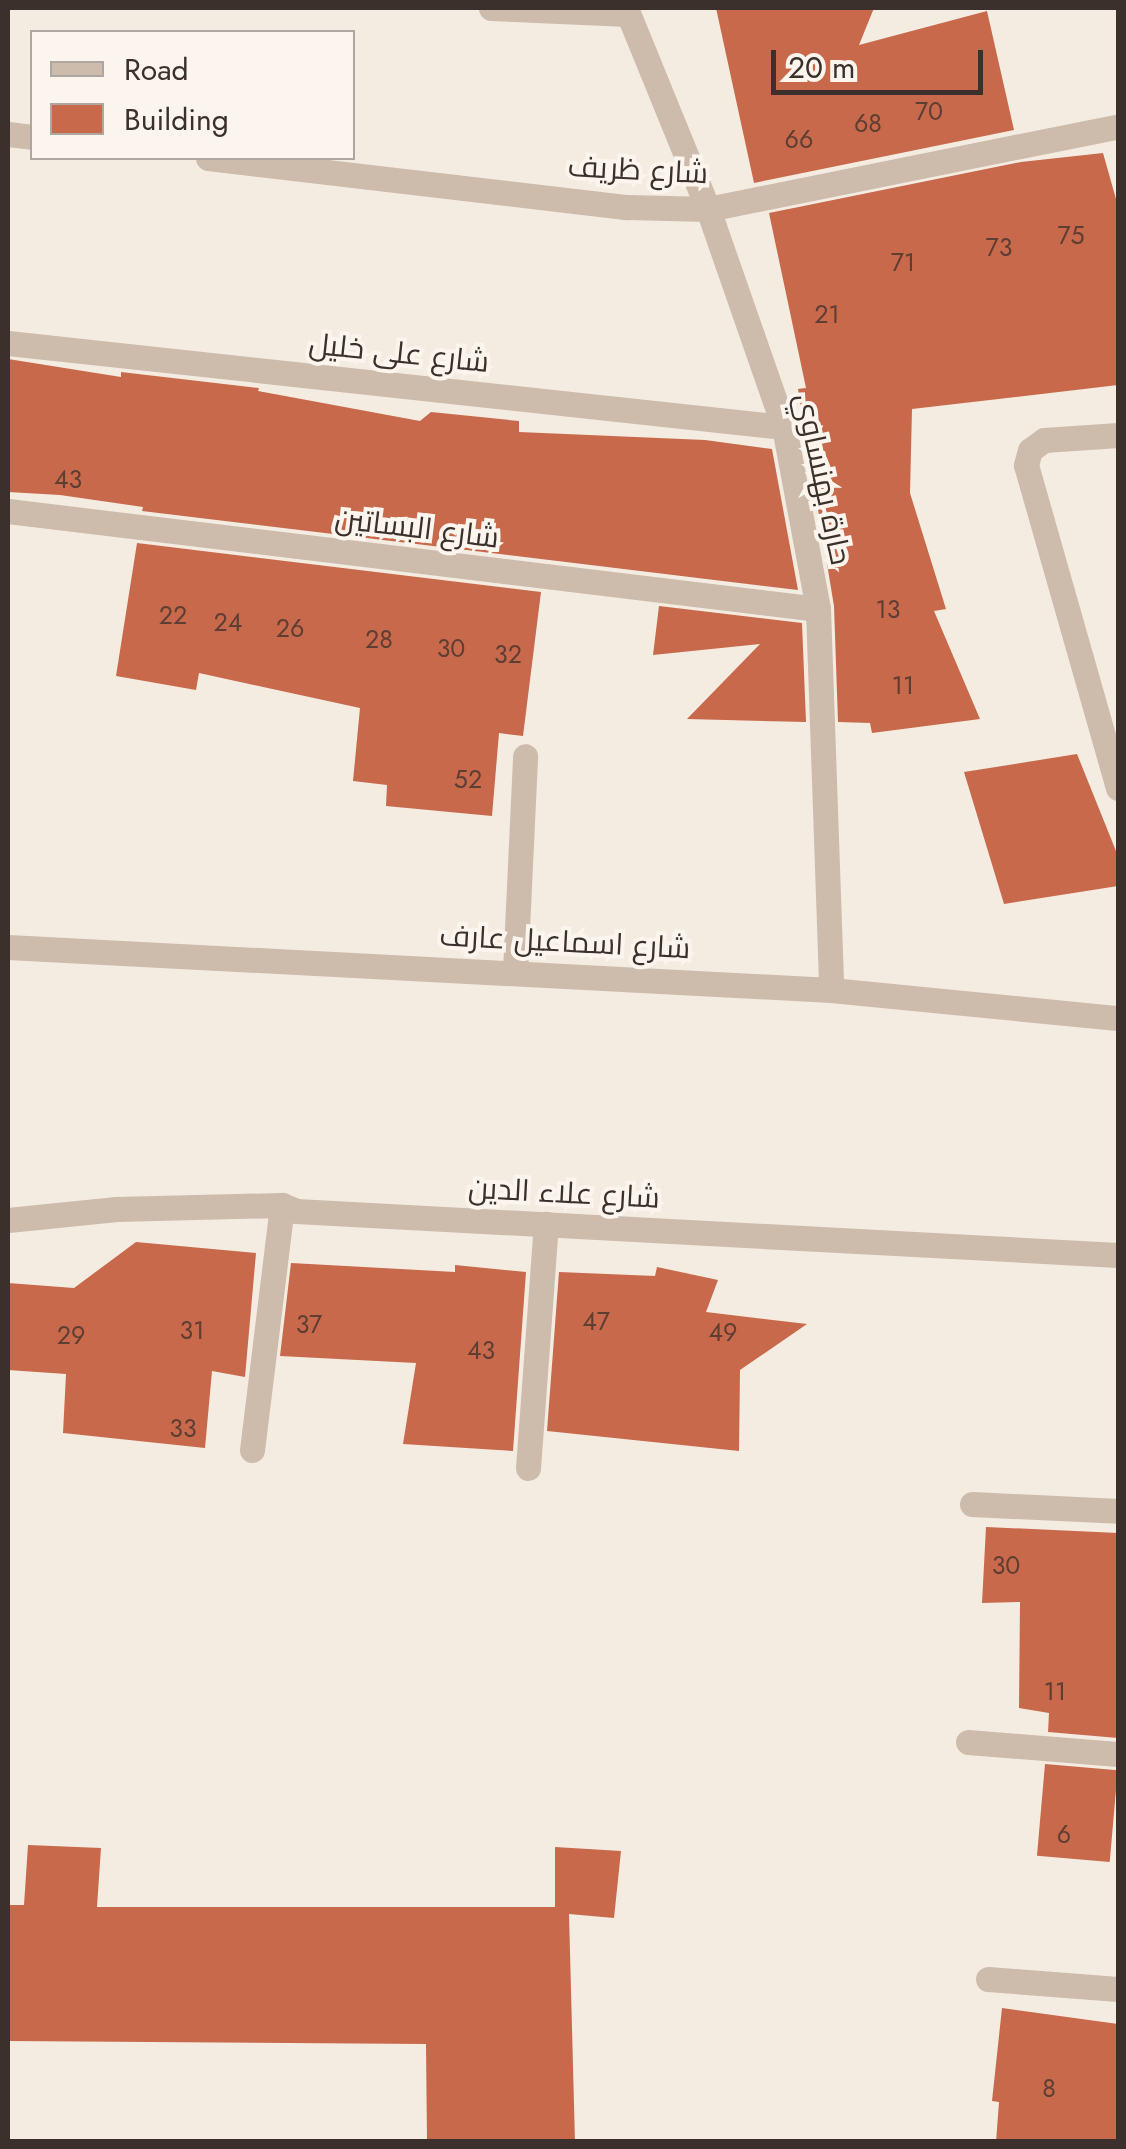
<!DOCTYPE html>
<html>
<head>
<meta charset="utf-8">
<style>
	body { margin:0 }
	#map { position:relative; width:1126px; height:2149px; overflow:hidden; background:#f4ebe1; font-family:Jost,Cairo,sans-serif }
	div>[style] { position:absolute }
	.building>* { inset:0; background:#c8694b; transform-origin:0 0 }
	.minor>* { height:25px; margin:-12.5px; padding:0 12.5px; transform-origin:12.5px; border-radius:12.5px; background:#cdbbac }
	span { translate:-50% -50%; white-space:nowrap; text-align:center; line-height:1.15; -webkit-text-stroke:8px #fbf5ee; paint-order:stroke }
	.number-label { font-size:25px; color:#5e3e33 }
	.number-label span { -webkit-text-stroke-width:0 }
	.street-label { font-size:30px; color:#3b302b }
	.frame { position:absolute; inset:0; border:10px solid #3b302b; pointer-events:none }
	.legend { position:absolute; left:30px; top:30px; width:325px; height:130px; box-sizing:border-box; background:#fbf5ee; border:2px solid #aea6a0; margin:0; padding:12px 18px; list-style:none; font-size:30px; color:#3b302b }
	.legend li { display:flex; align-items:center; gap:20px; height:50px }
	.legend b { width:50px; border:2px solid #aea6a0 }
	.scale { position:absolute; left:771px; top:50px; width:212px; height:45px; box-sizing:border-box; border:5px solid #3b302b; border-top:0; padding-left:12px; font-size:30px; line-height:35px; white-space:nowrap; color:#3b302b; -webkit-text-stroke:8px #fbf5ee; paint-order:stroke }
</style>
</head>
<body>
<div id="map">
	<div class="building">
		<i style="clip-path:polygon(716px 8px,874px 8px,859px 45px,987px 11px,1014px 130px,754px 183px)"></i>
		<i style="clip-path:polygon(1103px 153px,1118px 206px,1118px 385px,912px 409px,910px 493px,946px 609px,934px 611px,980px 719px,872px 733px,870px 723px,838px 722px,834px 606px,798px 389px,806px 388px,769px 213px,1021px 162px)"></i>
		<i style="clip-path:polygon(8px 359px,121px 377px,121px 372px,259px 388px,258px 391px,420px 421px,431px 412px,519px 421px,519px 432px,705px 440px,772px 449px,798px 590px,142px 511px,143px 507px,60px 495px,8px 492px)"></i>
		<i style="clip-path:polygon(137px 543px,541px 592px,523px 736px,499px 733px,492px 816px,386px 806px,387px 785px,353px 781px,360px 708px,199px 673px,196px 690px,116px 676px)"></i>
		<i style="clip-path:polygon(659px 606px,802px 623px,806px 722px,687px 719px,760px 644px,653px 655px)"></i>
		<i style="clip-path:polygon(1077px 754px,1118px 856px,1118px 886px,1004px 904px,964px 772px)"></i>
		<i style="clip-path:polygon(136px 1242px,256px 1253px,245px 1377px,212px 1371px,205px 1448px,63px 1433px,66px 1374px,8px 1370px,8px 1283px,74px 1288px)"></i>
		<i style="clip-path:polygon(291px 1263px,455px 1272px,455px 1265px,526px 1272px,513px 1451px,403px 1444px,416px 1363px,280px 1356px)"></i>
		<i style="clip-path:polygon(657px 1267px,718px 1280px,706px 1312px,807px 1324px,740px 1370px,739px 1451px,547px 1431px,559px 1272px,655px 1276px)"></i>
		<i style="clip-path:polygon(986px 1527px,1118px 1533px,1118px 1738px,1048px 1732px,1049px 1713px,1019px 1708px,1020px 1602px,982px 1603px)"></i>
		<i style="left:1045px;top:1764px;width:73px;height:92px;rotate:5deg"></i>
		<i style="clip-path:polygon(28px 1845px,101px 1848px,97px 1907px,555px 1907px,555px 1847px,621px 1851px,614px 1918px,569px 1914px,575px 2142px,427px 2142px,426px 2044px,8px 2041px,8px 1905px,24px 1905px)"></i>
		<i style="clip-path:polygon(1002px 2008px,1118px 2024px,1118px 2142px,996px 2142px,999px 2102px,992px 2101px)"></i>
	</div>
	<div class="minor">
		<i style="left:491px;top:8px;width:137px;rotate:2.5deg"></i>
		<i style="left:626px;top:8px;width:217px;rotate:67.8deg"></i>
		<i style="left:708px;top:209px;width:231px;rotate:70.8deg"></i>
		<i style="left:784px;top:427px;width:185px;rotate:79.4deg"></i>
		<i style="left:818px;top:609px;width:381px;rotate:88deg"></i>
		<i style="left:8px;top:134px;width:24px;rotate:7deg"></i>
		<i style="left:208px;top:158px;width:422px;rotate:6.7deg"></i>
		<i style="left:627px;top:207px;width:81px;rotate:1.4deg"></i>
		<i style="left:708px;top:209px;width:418px;rotate:-11.4deg"></i>
		<i style="left:8px;top:343px;width:781px;rotate:6.18deg"></i>
		<i style="left:1118px;top:435px;width:74px;rotate:176.1deg"></i>
		<i style="left:1044px;top:440px;width:17px;rotate:144deg"></i>
		<i style="left:1030px;top:450px;width:16px;rotate:105deg"></i>
		<i style="left:1026px;top:465px;width:336px;rotate:74.1deg"></i>
		<i style="left:8px;top:511px;width:816px;rotate:6.9deg"></i>
		<i style="left:8px;top:947px;width:824px;rotate:2.99deg"></i>
		<i style="left:831px;top:990px;width:288px;rotate:5.6deg"></i>
		<i style="left:515px;top:971px;width:215px;rotate:-87.3deg"></i>
		<i style="left:8px;top:1220px;width:109px;rotate:-5.8deg"></i>
		<i style="left:116px;top:1209px;width:166px;rotate:-1.4deg"></i>
		<i style="left:282px;top:1205px;width:15px;rotate:23deg"></i>
		<i style="left:296px;top:1211px;width:823px;rotate:3.06deg"></i>
		<i style="left:252px;top:1450px;width:247px;rotate:-83deg"></i>
		<i style="left:528px;top:1468px;width:245px;rotate:-85.8deg"></i>
		<i style="left:972px;top:1504px;width:146px;rotate:2.7deg"></i>
		<i style="left:968px;top:1742px;width:150px;rotate:4.6deg"></i>
		<i style="left:988px;top:1979px;width:130px;rotate:4.4deg"></i>
	</div>
	<div class="number-label">
		<span style="left:929px;top:111px">70</span>
		<span style="left:868px;top:123px">68</span>
		<span style="left:799px;top:139px">66</span>
		<span style="left:1071px;top:235px">75</span>
		<span style="left:999px;top:247px">73</span>
		<span style="left:903px;top:262px">71</span>
		<span style="left:827px;top:314px">21</span>
		<span style="left:68px;top:479px">43</span>
		<span style="left:888px;top:609px">13</span>
		<span style="left:173px;top:615px">22</span>
		<span style="left:228px;top:622px">24</span>
		<span style="left:290px;top:628px">26</span>
		<span style="left:379px;top:639px">28</span>
		<span style="left:451px;top:648px">30</span>
		<span style="left:508px;top:654px">32</span>
		<span style="left:903px;top:685px">11</span>
		<span style="left:468px;top:779px">52</span>
		<span style="left:596px;top:1321px">47</span>
		<span style="left:309px;top:1324px">37</span>
		<span style="left:192px;top:1330px">31</span>
		<span style="left:723px;top:1332px">49</span>
		<span style="left:71px;top:1335px">29</span>
		<span style="left:481px;top:1350px">43</span>
		<span style="left:183px;top:1428px">33</span>
		<span style="left:1006px;top:1565px">30</span>
		<span style="left:1055px;top:1691px">11</span>
		<span style="left:1064px;top:1834px">6</span>
		<span style="left:1049px;top:2088px">8</span>
	</div>
	<div class="street-label">
		<span style="left:638px;top:170px;rotate:3deg">شارع ظريف</span>
		<span style="left:399px;top:353px;rotate:6deg">شارع على خليل</span>
		<span style="left:823px;top:479px;rotate:78deg">حارة بهنساوي</span>
		<span style="left:417px;top:528px;rotate:7deg">شارع البساتين</span>
		<span style="left:565px;top:942px;rotate:3deg">شارع اسماعيل عارف</span>
		<span style="left:564px;top:1193px;rotate:3deg">شارع علاء الدين</span>
	</div>
	<div class="frame"></div>
	<ul class="legend">
	<li><b style="height:12px;background:#cdbbac"></b>Road</li>
	<li><b style="height:28px;background:#c8694b"></b>Building</li>
	</ul>
	<div class="scale">20 m</div>
</div>
</body>
</html>
